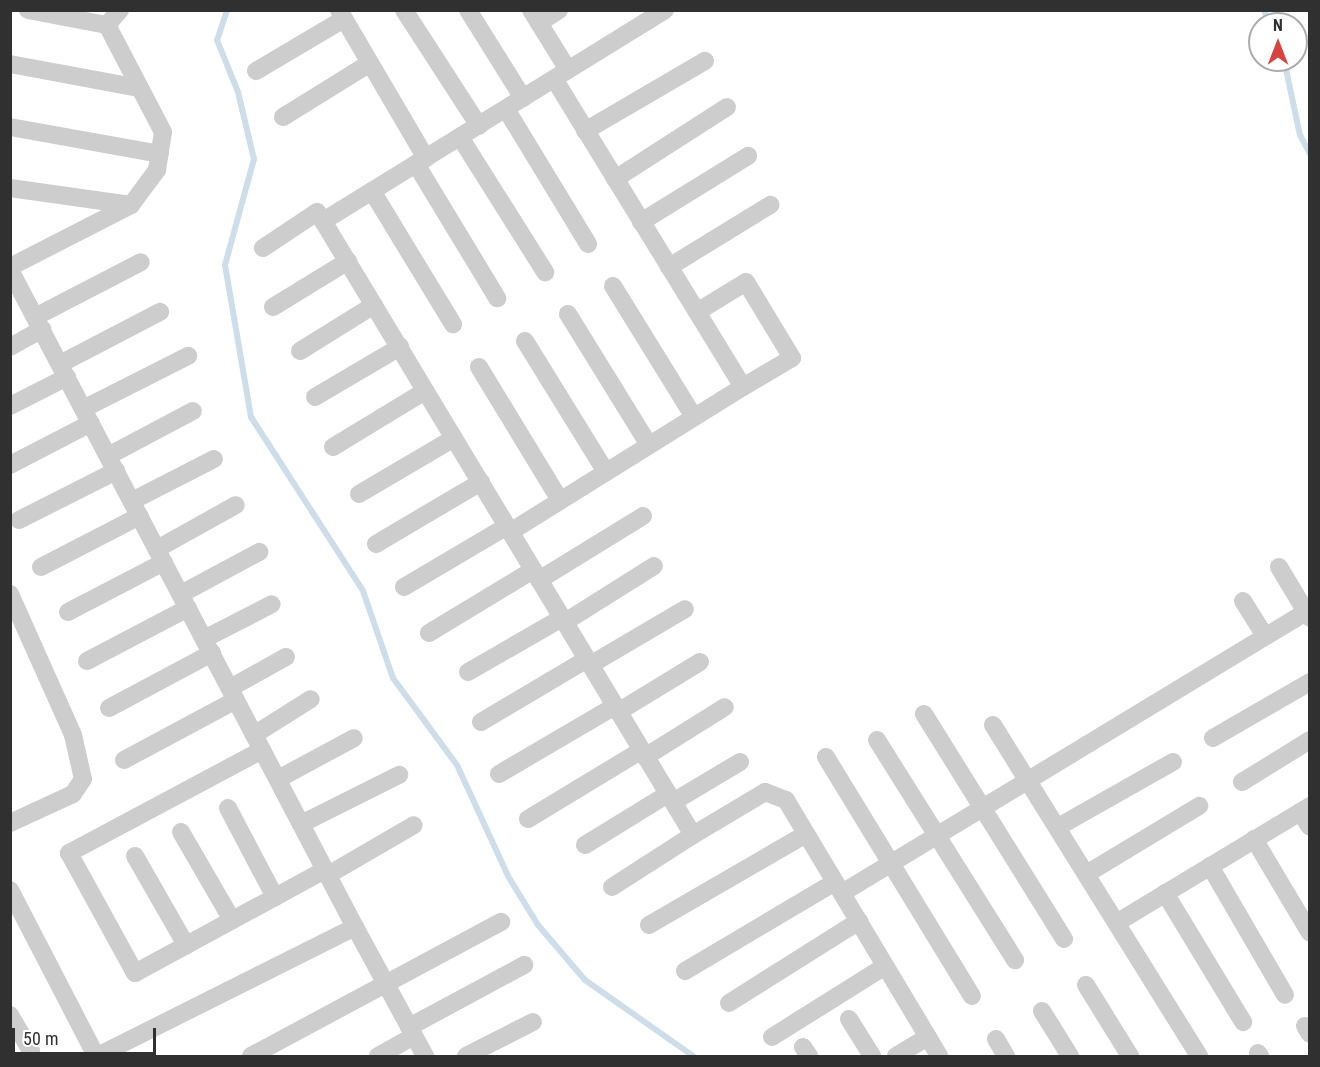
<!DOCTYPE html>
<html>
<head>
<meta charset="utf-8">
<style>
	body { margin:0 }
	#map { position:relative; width:1320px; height:1067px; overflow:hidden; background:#fff; font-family:"Roboto Condensed",sans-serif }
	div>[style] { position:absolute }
	.stream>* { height:6px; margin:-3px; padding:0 3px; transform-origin:3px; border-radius:3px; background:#cdddea }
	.minor>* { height:18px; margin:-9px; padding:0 9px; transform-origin:9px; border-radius:9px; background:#cdcdcd }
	span { translate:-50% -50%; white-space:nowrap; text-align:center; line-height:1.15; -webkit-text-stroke:6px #fff; paint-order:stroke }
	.frame { position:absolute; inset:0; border:12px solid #303030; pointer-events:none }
	.north { position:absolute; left:1248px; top:12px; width:60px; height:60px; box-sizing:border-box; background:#fff; border:2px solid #acacac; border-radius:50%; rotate:0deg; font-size:16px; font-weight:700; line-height:24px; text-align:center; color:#303030 }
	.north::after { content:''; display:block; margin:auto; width:21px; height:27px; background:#d84341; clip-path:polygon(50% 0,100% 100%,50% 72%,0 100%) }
	.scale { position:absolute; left:12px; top:1028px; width:144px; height:27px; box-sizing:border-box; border:3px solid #303030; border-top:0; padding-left:8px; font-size:18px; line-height:21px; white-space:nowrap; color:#303030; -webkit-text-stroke:4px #fff; paint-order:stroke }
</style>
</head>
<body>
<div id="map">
	<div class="stream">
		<i style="left:227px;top:10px;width:32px;rotate:108deg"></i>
		<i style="left:217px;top:40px;width:56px;rotate:68deg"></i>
		<i style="left:238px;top:92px;width:69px;rotate:76.6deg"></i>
		<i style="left:254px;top:159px;width:110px;rotate:105.3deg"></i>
		<i style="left:225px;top:265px;width:154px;rotate:80.3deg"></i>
		<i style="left:251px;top:417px;width:207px;rotate:57.2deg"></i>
		<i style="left:363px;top:591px;width:92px;rotate:71deg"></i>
		<i style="left:393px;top:678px;width:108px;rotate:53.7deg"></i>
		<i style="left:457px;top:765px;width:122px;rotate:65.3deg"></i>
		<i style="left:508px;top:876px;width:57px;rotate:58.5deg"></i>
		<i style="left:538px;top:925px;width:72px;rotate:49.5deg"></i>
		<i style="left:585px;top:980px;width:132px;rotate:35.1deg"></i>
		<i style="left:1264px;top:10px;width:15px;rotate:67deg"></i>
		<i style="left:1284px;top:60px;width:77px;rotate:78deg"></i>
		<i style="left:1300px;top:135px;width:21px;rotate:62deg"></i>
	</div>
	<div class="minor">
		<i style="left:28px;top:10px;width:80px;rotate:10.8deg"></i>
		<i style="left:339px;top:10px;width:172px;rotate:59.6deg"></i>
		<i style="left:404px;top:10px;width:138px;rotate:57.1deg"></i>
		<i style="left:468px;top:10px;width:104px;rotate:58deg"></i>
		<i style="left:531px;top:10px;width:70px;rotate:58.3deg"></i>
		<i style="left:665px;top:10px;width:402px;rotate:148.3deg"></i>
		<i style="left:323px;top:221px;width:717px;rotate:58.93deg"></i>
		<i style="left:693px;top:835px;width:84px;rotate:-30.8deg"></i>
		<i style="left:765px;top:792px;width:22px;rotate:21deg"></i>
		<i style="left:786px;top:800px;width:298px;rotate:59.1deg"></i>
		<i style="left:539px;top:23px;width:24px;rotate:-33deg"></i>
		<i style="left:10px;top:64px;width:132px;rotate:10.5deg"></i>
		<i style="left:256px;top:71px;width:102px;rotate:-30.6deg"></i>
		<i style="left:506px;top:109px;width:158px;rotate:58.7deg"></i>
		<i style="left:283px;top:117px;width:102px;rotate:-31.8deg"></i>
		<i style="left:10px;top:127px;width:152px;rotate:10.2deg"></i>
		<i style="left:585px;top:131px;width:139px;rotate:-30.3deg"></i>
		<i style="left:460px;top:137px;width:160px;rotate:57.8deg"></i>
		<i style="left:416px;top:164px;width:157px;rotate:58.8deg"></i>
		<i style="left:615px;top:179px;width:133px;rotate:-32.7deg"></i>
		<i style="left:10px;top:188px;width:122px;rotate:8deg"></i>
		<i style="left:372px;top:191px;width:156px;rotate:58.7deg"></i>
		<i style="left:641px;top:222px;width:126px;rotate:-31.7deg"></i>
		<i style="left:263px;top:248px;width:65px;rotate:-33.7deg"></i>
		<i style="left:317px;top:212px;width:11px;rotate:56deg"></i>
		<i style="left:10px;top:267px;width:136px;rotate:-27.1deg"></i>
		<i style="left:131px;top:205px;width:44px;rotate:-53.4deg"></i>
		<i style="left:157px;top:170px;width:38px;rotate:-81deg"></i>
		<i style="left:163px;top:132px;width:121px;rotate:-117.6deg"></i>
		<i style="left:107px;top:25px;width:20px;rotate:-49deg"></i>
		<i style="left:669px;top:267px;width:119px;rotate:-31.5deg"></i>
		<i style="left:10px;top:270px;width:742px;rotate:62.3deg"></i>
		<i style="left:355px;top:927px;width:288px;rotate:153.4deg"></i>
		<i style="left:613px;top:286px;width:154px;rotate:58.3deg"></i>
		<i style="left:273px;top:307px;width:88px;rotate:-31.5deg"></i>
		<i style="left:697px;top:312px;width:57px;rotate:-31.5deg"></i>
		<i style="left:746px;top:282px;width:89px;rotate:58.8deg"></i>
		<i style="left:792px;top:358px;width:57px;rotate:149.4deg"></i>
		<i style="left:568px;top:314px;width:154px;rotate:58.3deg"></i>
		<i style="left:35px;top:317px;width:119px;rotate:-27.4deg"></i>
		<i style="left:525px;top:341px;width:154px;rotate:58.3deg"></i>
		<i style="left:10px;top:347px;width:37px;rotate:-29deg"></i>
		<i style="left:300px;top:351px;width:87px;rotate:-31.9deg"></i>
		<i style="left:60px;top:364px;width:113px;rotate:-27.5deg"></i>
		<i style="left:479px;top:367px;width:156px;rotate:58.7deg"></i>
		<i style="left:315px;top:397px;width:99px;rotate:-30.5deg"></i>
		<i style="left:10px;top:406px;width:64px;rotate:-27deg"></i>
		<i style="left:83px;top:409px;width:118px;rotate:-26.8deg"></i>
		<i style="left:333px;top:447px;width:108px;rotate:-31.3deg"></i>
		<i style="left:108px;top:456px;width:96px;rotate:-27.9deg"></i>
		<i style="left:10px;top:465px;width:91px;rotate:-27.4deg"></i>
		<i style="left:359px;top:494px;width:110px;rotate:-30.5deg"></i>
		<i style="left:132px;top:501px;width:92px;rotate:-27.1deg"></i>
		<i style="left:19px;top:520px;width:109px;rotate:-26.8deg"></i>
		<i style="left:510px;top:532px;width:274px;rotate:-31.9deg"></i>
		<i style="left:743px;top:387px;width:361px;rotate:-121.5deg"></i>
		<i style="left:376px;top:544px;width:122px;rotate:-30.6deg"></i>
		<i style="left:157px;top:549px;width:90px;rotate:-29.1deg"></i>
		<i style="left:41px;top:567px;width:111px;rotate:-27.3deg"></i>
		<i style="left:1279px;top:567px;width:52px;rotate:59deg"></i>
		<i style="left:539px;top:580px;width:122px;rotate:-31.6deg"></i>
		<i style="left:404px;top:587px;width:120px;rotate:-30.6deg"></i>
		<i style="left:10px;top:594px;width:154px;rotate:65.9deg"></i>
		<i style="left:73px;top:735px;width:45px;rotate:77.2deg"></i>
		<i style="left:83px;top:779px;width:18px;rotate:124deg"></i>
		<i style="left:73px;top:794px;width:69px;rotate:155.3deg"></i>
		<i style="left:181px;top:594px;width:89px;rotate:-28.3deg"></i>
		<i style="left:1243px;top:601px;width:41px;rotate:57.8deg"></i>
		<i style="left:68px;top:612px;width:108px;rotate:-27.5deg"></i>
		<i style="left:565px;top:622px;width:105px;rotate:-32.2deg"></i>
		<i style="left:429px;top:633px;width:122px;rotate:-31.2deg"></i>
		<i style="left:204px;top:639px;width:76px;rotate:-27.2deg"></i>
		<i style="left:87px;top:661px;width:114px;rotate:-27.7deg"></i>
		<i style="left:590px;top:665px;width:110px;rotate:-30.5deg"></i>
		<i style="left:468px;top:672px;width:108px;rotate:-29.9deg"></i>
		<i style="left:230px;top:688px;width:64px;rotate:-29deg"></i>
		<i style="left:109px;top:708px;width:117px;rotate:-28.1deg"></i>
		<i style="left:618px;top:712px;width:96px;rotate:-31.4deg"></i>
		<i style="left:924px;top:714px;width:265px;rotate:58.1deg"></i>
		<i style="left:481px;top:722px;width:123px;rotate:-30.7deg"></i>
		<i style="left:993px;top:725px;width:390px;rotate:58.1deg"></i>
		<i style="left:254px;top:735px;width:67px;rotate:-32.3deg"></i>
		<i style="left:1213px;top:738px;width:112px;rotate:-30deg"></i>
		<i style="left:877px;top:740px;width:260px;rotate:57.9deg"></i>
		<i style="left:262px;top:750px;width:219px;rotate:151.9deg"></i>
		<i style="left:69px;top:853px;width:137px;rotate:61.2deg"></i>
		<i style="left:135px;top:973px;width:216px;rotate:-28.5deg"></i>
		<i style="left:645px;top:757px;width:94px;rotate:-32deg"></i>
		<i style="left:826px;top:757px;width:280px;rotate:58.6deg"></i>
		<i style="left:124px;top:760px;width:127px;rotate:-28.2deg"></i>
		<i style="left:499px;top:774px;width:134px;rotate:-30.4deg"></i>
		<i style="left:278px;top:779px;width:86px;rotate:-28.3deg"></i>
		<i style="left:1242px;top:782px;width:80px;rotate:-31.7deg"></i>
		<i style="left:673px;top:802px;width:78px;rotate:-30.8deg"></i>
		<i style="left:228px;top:808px;width:101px;rotate:62.2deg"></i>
		<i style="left:1300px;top:812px;width:18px;rotate:56deg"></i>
		<i style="left:528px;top:819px;width:133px;rotate:-31.2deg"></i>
		<i style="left:301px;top:824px;width:110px;rotate:-26.6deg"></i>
		<i style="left:1058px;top:827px;width:132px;rotate:-29.5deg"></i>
		<i style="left:181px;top:832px;width:102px;rotate:59.9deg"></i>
		<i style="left:1254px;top:839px;width:109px;rotate:59.2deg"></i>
		<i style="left:585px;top:845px;width:97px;rotate:-31.6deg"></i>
		<i style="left:135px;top:856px;width:103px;rotate:60.2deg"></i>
		<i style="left:1210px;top:866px;width:149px;rotate:59.8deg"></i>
		<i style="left:1088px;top:873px;width:130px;rotate:-31.1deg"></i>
		<i style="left:328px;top:875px;width:99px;rotate:-30.2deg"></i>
		<i style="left:612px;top:887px;width:96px;rotate:-32.7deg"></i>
		<i style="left:10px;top:890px;width:187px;rotate:62.6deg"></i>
		<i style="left:842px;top:893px;width:542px;rotate:-31.2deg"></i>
		<i style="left:1306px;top:612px;width:7px;rotate:56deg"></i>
		<i style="left:1165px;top:893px;width:151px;rotate:58.8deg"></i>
		<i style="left:1118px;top:922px;width:224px;rotate:-31.1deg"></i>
		<i style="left:649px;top:925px;width:181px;rotate:-30.1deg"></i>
		<i style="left:355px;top:927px;width:147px;rotate:61.5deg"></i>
		<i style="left:685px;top:971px;width:174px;rotate:-30.7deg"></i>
		<i style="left:1086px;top:985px;width:84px;rotate:58.2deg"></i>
		<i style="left:729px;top:1003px;width:154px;rotate:-32.2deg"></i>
		<i style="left:1042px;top:1011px;width:53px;rotate:58.1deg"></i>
		<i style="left:10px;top:1015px;width:42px;rotate:59.7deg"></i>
		<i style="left:849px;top:1019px;width:44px;rotate:58.1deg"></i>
		<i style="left:1305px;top:1026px;width:9px;rotate:58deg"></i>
		<i style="left:409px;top:1027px;width:131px;rotate:-28.3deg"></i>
		<i style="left:772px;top:1037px;width:133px;rotate:-32.1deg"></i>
		<i style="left:996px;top:1039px;width:20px;rotate:60deg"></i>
		<i style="left:803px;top:1047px;width:11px;rotate:56deg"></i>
		<i style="left:1258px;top:1053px;width:4px;rotate:56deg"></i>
		<i style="left:251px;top:1056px;width:284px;rotate:-28.2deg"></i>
		<i style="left:378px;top:1056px;width:41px;rotate:-29.1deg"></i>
		<i style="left:466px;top:1056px;width:75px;rotate:-26.9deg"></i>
		<i style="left:896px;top:1056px;width:37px;rotate:-31deg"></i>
	</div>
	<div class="frame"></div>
	<div class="north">N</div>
	<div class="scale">50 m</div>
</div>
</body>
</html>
